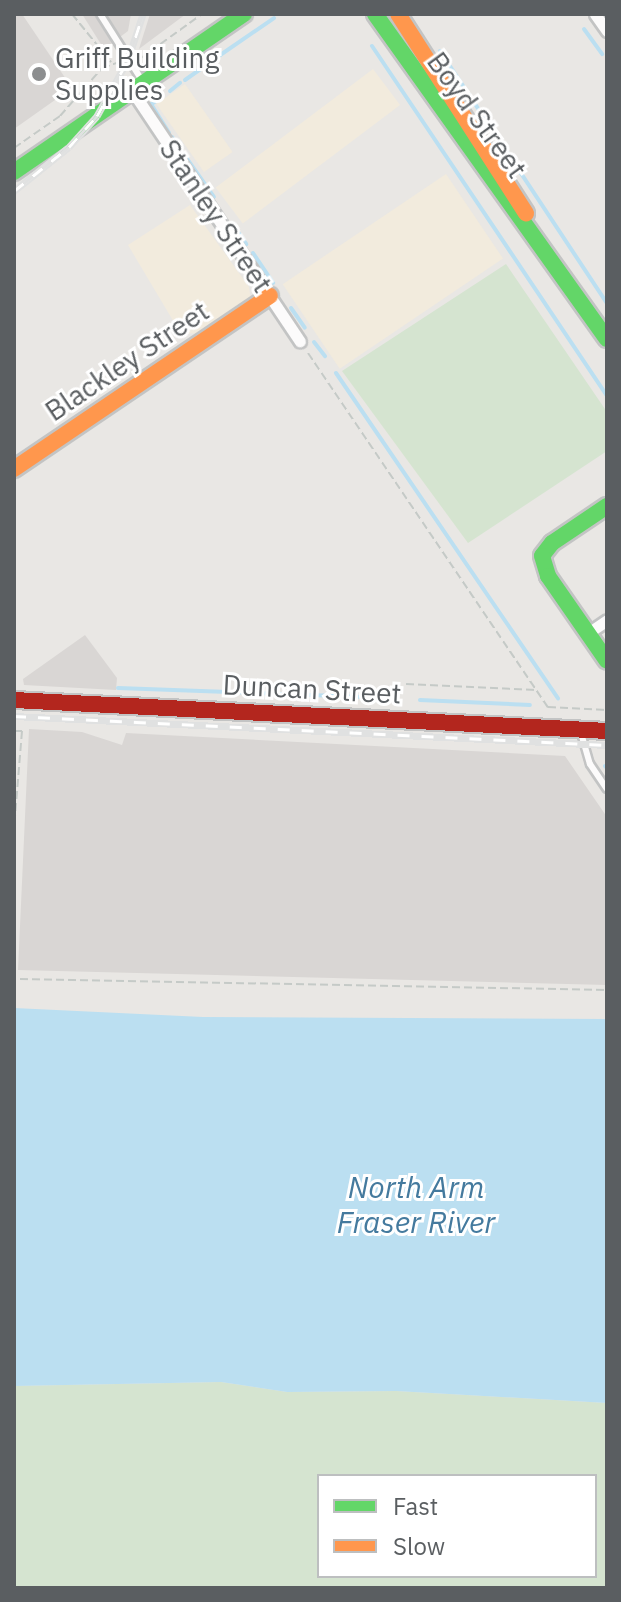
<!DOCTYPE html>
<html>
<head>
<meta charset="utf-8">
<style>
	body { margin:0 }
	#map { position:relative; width:621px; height:1602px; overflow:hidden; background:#e9e7e4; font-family:"IBM Plex Sans",sans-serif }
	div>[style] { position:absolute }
	.commercial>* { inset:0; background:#f2ebdd; transform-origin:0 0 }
	.industrial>* { inset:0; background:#d9d6d4 }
	.green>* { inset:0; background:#d5e4d0 }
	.water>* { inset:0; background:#bbdff1 }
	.stream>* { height:4px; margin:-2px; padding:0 2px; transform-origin:2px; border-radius:2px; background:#bbdff1 }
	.path>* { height:2px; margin-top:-1px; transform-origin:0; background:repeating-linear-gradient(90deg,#c5cac7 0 8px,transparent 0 12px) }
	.roads { filter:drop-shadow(2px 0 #c3c4c4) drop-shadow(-2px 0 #c3c4c4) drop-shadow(0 2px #c3c4c4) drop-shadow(0 -2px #c3c4c4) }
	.lane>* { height:6px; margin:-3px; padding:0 3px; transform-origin:3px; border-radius:3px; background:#fcfbfb }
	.street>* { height:11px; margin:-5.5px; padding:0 5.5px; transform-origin:5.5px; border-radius:5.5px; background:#fcfbfb }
	.fast>* { height:16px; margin:-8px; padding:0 8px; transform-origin:8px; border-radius:8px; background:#63d668 }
	.slow>* { height:16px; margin:-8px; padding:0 8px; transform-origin:8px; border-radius:8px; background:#ff974d }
	.jam>* { height:16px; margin:-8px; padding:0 8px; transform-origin:8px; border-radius:8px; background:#b3261e }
	.rail>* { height:7px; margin-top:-3.5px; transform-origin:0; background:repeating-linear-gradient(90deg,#fff 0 12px,#e0e1e1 0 24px); box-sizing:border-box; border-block:2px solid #e0e1e1 }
	.dots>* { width:22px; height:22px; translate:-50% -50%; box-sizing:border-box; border:4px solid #fff; border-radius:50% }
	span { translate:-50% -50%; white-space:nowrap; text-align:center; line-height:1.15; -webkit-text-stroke:6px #fff; paint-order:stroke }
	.poi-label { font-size:28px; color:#5a5e61 }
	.left { translate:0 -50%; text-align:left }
	.street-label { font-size:28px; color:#5a5e61 }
	.water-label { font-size:30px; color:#447a9e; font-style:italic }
	.frame { position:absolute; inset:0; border:16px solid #5a5e61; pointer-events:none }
	.legend { position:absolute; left:317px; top:1474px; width:280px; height:104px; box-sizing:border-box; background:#fff; border:2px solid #bdbfc0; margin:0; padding:10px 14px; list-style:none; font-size:24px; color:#5a5e61 }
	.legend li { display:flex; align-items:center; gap:16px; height:40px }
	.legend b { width:40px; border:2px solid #bdbfc0 }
</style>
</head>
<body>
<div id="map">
	<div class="commercial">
		<i style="left:373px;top:69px;width:45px;height:197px;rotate:53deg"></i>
		<i style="left:185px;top:84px;width:83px;height:35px;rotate:55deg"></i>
		<i style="left:446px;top:174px;width:102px;height:197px;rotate:56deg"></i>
		<i style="clip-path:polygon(190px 205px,249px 287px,251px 302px,201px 333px,181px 334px,128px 245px)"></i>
	</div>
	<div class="industrial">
		<i style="clip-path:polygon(14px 14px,22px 14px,72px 88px,14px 129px)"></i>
		<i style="clip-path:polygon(82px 14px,131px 14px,128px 31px,104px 49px)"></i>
		<i style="clip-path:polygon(150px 14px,186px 14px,139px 49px)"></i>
		<i style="clip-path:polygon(85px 635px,117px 678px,116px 690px,24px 685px,23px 679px)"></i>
		<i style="clip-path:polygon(29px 729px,82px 732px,122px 745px,126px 733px,565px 756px,607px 817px,607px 985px,18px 970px)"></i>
	</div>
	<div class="green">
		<i style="clip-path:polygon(506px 264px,607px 412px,607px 451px,468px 543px,342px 371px)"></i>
		<i style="clip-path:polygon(evenodd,221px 1382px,287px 1392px,396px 1391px,607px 1403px,607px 1588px,14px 1588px,14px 1386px,221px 1382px,319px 1476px,595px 1476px,595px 1576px,319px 1576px,319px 1476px)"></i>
	</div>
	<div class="water">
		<i style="clip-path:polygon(14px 1008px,203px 1017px,607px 1019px,607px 1403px,396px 1391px,287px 1392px,221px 1382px,14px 1386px)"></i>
	</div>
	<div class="stream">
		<i style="left:584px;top:29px;width:31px;rotate:54deg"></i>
		<i style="left:372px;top:46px;width:422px;rotate:56.1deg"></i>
		<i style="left:440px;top:51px;width:302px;rotate:56.5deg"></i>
		<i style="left:213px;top:60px;width:74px;rotate:-34.5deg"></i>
		<i style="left:185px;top:80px;width:28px;rotate:-35deg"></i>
		<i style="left:170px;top:91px;width:13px;rotate:-39deg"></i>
		<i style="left:151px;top:104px;width:34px;rotate:58deg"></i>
		<i style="left:150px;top:105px;width:12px;rotate:-35deg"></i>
		<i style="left:172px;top:137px;width:15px;rotate:53deg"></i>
		<i style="left:185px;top:156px;width:50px;rotate:54.7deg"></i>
		<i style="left:234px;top:226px;width:22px;rotate:56deg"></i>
		<i style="left:253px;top:253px;width:36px;rotate:56deg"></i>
		<i style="left:291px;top:308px;width:24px;rotate:55deg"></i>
		<i style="left:314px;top:342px;width:18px;rotate:52deg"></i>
		<i style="left:336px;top:373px;width:394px;rotate:55.7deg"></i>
		<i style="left:118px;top:688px;width:276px;rotate:2.1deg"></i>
		<i style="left:420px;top:700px;width:110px;rotate:2.6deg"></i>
		<i style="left:605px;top:766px;width:3px;rotate:45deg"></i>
	</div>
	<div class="path">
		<i style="left:72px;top:14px;width:62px;rotate:50.9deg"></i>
		<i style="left:141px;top:58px;width:75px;rotate:-35.8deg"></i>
		<i style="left:14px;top:148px;width:56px;rotate:-34.8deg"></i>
		<i style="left:60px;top:116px;width:64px;rotate:-48.8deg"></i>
		<i style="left:102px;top:68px;width:18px;rotate:-19deg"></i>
		<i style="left:308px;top:353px;width:428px;rotate:55.9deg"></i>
		<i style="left:548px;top:707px;width:59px;rotate:2.9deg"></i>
		<i style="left:406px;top:684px;width:131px;rotate:2.6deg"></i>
		<i style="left:14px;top:731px;width:8px"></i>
		<i style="left:22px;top:731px;width:97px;rotate:94.7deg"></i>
		<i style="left:14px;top:908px;width:30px;rotate:90deg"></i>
		<i style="left:20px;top:979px;width:587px;rotate:1.07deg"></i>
	</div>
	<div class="roads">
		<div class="lane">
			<i style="left:100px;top:14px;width:80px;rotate:57.7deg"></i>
			<i style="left:581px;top:733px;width:32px;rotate:74deg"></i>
			<i style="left:590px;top:764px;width:30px;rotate:56deg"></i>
		</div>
		<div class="street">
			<i style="left:595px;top:14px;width:21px;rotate:55deg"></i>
			<i style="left:133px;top:92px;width:300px;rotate:56.2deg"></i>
			<i style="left:588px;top:633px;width:23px;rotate:-34deg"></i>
		</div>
		<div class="fast">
			<i style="left:375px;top:14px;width:399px;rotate:54.5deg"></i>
			<i style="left:14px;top:172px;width:279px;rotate:-34.5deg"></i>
			<i style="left:607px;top:506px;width:66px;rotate:146.1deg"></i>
			<i style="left:552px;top:543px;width:16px;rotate:128deg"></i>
			<i style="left:542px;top:556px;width:21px;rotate:73deg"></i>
			<i style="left:548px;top:576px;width:103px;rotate:55.2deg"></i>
		</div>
		<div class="slow">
			<i style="left:398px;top:14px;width:237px;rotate:57.3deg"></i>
			<i style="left:14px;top:469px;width:309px;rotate:-34.1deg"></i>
		</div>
		<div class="jam">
			<i style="left:14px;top:700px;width:594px;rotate:2.99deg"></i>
		</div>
	</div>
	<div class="rail">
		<i style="left:14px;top:191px;width:70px;rotate:-38.7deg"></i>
		<i style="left:69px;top:147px;width:42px;rotate:-47.9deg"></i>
		<i style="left:97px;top:116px;width:64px;rotate:-61deg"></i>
		<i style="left:128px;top:60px;width:48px;rotate:-71.9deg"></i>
		<i style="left:14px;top:716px;width:594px;rotate:2.8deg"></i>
	</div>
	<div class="dots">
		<i style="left:39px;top:74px;background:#8c8e8f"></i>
	</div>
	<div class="poi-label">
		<span class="left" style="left:55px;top:74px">Griff Building<br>Supplies</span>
	</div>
	<div class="street-label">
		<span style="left:477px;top:115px;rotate:54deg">Boyd Street</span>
		<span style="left:216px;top:216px;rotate:56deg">Stanley Street</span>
		<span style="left:127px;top:361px;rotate:-34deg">Blackley Street</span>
		<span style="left:312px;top:689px;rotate:3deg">Duncan Street</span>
	</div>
	<div class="water-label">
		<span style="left:416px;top:1204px">North Arm<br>Fraser River</span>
	</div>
	<div class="frame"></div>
	<ul class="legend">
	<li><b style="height:10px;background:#63d668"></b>Fast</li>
	<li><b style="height:10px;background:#ff974d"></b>Slow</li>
	</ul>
</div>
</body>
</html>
